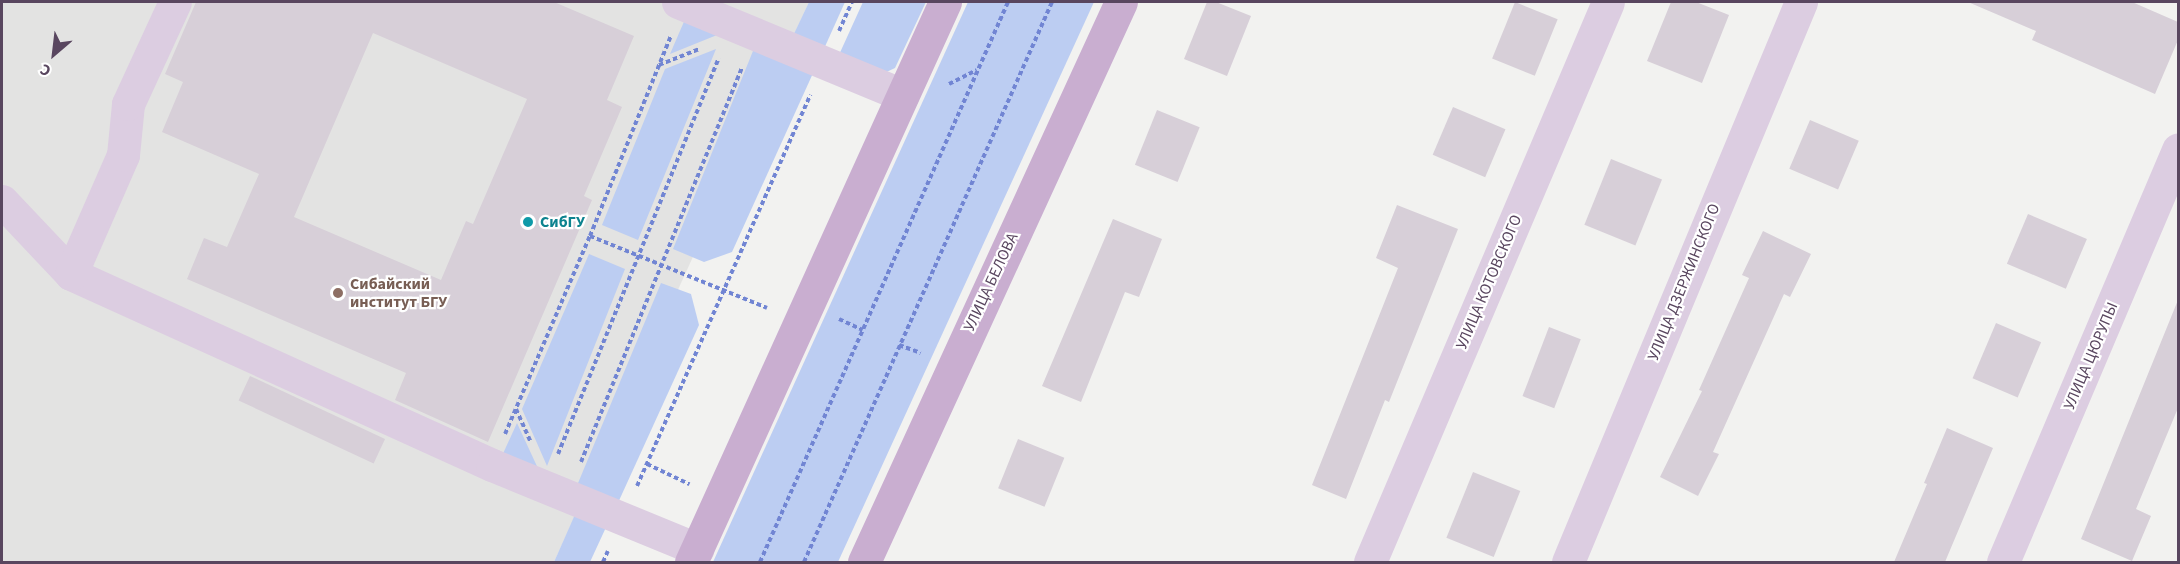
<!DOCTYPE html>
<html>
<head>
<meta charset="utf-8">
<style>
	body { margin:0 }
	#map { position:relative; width:2180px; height:564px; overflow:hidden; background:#f2f2f0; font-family:"Source Sans 3",sans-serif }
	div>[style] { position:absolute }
	.education>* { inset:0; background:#e3e3e2 }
	.green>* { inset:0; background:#bccdf2 }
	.building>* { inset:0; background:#d7cfd8; transform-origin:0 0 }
	.path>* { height:4px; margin-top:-2px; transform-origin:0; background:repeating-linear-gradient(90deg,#7185d3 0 4.5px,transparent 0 7.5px) }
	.minor>* { height:33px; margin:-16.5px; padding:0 16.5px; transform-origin:16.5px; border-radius:16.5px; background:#dccde1 }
	.major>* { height:33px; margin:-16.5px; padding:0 16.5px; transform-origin:16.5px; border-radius:16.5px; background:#c9aed0 }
	.dots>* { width:16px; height:16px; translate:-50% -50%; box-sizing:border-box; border:3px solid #fff; border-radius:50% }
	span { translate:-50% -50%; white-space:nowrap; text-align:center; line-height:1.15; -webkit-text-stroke:4.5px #fff; paint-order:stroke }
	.culture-label { font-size:16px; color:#0d838f; font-weight:700 }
	.left { translate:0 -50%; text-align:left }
	.street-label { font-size:16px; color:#59465f }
	.education-label { font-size:16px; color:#785e54; font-weight:700 }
	.frame { position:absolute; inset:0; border:3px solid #59465f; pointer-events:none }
	.north { position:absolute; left:24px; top:24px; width:60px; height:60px; -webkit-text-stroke:4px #fff; paint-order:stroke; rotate:208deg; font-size:16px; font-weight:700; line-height:24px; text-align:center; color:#59465f }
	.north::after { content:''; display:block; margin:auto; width:21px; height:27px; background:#59465f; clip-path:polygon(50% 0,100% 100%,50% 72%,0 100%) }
</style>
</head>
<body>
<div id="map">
	<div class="education">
		<i style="clip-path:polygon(2px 2px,809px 2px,554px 562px,2px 562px)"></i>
	</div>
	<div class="green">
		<i style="clip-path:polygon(809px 2px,845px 2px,823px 51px,792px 38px)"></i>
		<i style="clip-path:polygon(863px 2px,926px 2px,895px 68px,880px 75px,838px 57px)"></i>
		<i style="clip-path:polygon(968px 2px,1094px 2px,838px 562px,713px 562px)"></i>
		<i style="clip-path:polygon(686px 17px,722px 33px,670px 54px)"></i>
		<i style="clip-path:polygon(755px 46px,814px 71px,732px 252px,704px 262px,673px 249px)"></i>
		<i style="clip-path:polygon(716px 49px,638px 240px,602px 225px,665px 69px)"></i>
		<i style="clip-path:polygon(589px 254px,625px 269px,547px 466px,522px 409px)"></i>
		<i style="clip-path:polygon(661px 283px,691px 294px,699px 325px,617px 505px,576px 488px)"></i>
		<i style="clip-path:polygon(517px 423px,541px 475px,501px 458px)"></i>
		<i style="clip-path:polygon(577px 510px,608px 523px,590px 562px,554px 562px)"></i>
	</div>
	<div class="building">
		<i style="clip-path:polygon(evenodd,196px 2px,554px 2px,634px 36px,607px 100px,622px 107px,584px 196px,592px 200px,488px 442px,395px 400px,406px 373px,187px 279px,204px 238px,227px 247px,259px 174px,162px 132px,183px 82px,165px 74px,196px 2px,373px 33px,527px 99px,473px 224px,466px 221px,441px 280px,294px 217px,373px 33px)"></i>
		<i style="clip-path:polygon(1207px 2px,1216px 2px,1251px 16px,1227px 76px,1184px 59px)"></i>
		<i style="left:1515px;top:2px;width:46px;height:61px;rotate:22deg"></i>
		<i style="clip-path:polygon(1671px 2px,1696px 2px,1729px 15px,1702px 83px,1647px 61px)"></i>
		<i style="clip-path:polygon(1968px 2px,2132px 2px,2178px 22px,2178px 40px,2155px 94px,2032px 40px,2036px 31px)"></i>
		<i style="left:1453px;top:107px;width:57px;height:52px;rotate:23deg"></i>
		<i style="left:1157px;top:110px;width:46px;height:59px;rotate:22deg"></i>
		<i style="left:1810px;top:120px;width:53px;height:53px;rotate:23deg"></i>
		<i style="left:1611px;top:159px;width:55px;height:71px;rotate:22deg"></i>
		<i style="clip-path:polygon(1397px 205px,1458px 229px,1389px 402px,1385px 400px,1346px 499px,1312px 485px,1398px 268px,1376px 258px)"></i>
		<i style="left:2028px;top:214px;width:64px;height:54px;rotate:23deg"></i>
		<i style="clip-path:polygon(1113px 219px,1162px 239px,1139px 297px,1125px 292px,1081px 402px,1042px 386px)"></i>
		<i style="clip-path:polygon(1763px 231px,1811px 254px,1790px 297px,1784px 294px,1713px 452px,1719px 454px,1698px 496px,1660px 477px,1702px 391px,1699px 390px,1749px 278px,1742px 275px)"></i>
		<i style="clip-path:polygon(2178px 300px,2178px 408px,2136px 509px,2151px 516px,2132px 561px,2081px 539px)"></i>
		<i style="left:1996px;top:323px;width:49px;height:60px;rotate:23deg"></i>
		<i style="left:1549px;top:327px;width:34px;height:74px;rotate:21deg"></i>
		<i style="left:250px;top:376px;width:149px;height:27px;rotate:25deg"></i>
		<i style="clip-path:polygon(1947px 428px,1993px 448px,1945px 562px,1894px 562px,1927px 484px,1924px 483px)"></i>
		<i style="left:1018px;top:439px;width:50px;height:53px;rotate:22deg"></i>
		<i style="left:1473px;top:472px;width:51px;height:71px;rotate:22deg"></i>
	</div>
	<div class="path">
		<i style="left:839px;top:31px;width:32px;rotate:-66deg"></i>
		<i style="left:659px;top:65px;width:43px;rotate:-21.8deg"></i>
		<i style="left:949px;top:84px;width:31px;rotate:-27deg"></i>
		<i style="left:590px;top:236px;width:191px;rotate:22.1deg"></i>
		<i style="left:839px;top:319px;width:26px;rotate:25deg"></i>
		<i style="left:899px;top:345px;width:23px;rotate:20deg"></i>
		<i style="left:516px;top:409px;width:36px;rotate:66deg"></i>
		<i style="left:505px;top:434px;width:215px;rotate:-66.8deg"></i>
		<i style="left:590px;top:236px;width:216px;rotate:-68deg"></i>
		<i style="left:558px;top:454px;width:427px;rotate:-67.9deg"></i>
		<i style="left:581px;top:462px;width:427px;rotate:-67.8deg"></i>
		<i style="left:647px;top:464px;width:47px;rotate:25.5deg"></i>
		<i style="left:637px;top:486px;width:428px;rotate:-66.1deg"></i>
		<i style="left:603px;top:562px;width:12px;rotate:-66deg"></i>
		<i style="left:760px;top:562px;width:612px;rotate:-66.11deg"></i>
		<i style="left:804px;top:562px;width:612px;rotate:-66.11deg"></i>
	</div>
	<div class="minor">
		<i style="left:678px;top:2px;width:243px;rotate:22.5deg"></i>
		<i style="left:2px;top:201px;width:100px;rotate:46.6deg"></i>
		<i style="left:71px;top:274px;width:462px;rotate:24.4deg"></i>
		<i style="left:492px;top:465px;width:222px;rotate:22.3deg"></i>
		<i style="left:71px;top:274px;width:130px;rotate:-66.4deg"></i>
		<i style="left:123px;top:155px;width:51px;rotate:-84.4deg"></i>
		<i style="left:128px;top:104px;width:112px;rotate:-65.3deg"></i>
		<i style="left:1370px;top:562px;width:608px;rotate:-66.97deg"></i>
		<i style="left:1568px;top:562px;width:607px;rotate:-67.41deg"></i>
		<i style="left:2003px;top:562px;width:448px;rotate:-67deg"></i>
	</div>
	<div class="major">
		<i style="left:691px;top:562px;width:615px;rotate:-65.6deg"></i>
		<i style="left:864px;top:562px;width:616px;rotate:-65.35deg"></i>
	</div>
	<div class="dots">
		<i style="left:528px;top:222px;background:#0f9aa8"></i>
		<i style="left:338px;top:293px;background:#8d6e63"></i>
	</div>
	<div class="culture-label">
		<span class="left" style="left:540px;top:222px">СибГУ</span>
	</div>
	<div class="street-label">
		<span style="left:991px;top:282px;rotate:-65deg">УЛИЦА БЕЛОВА</span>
		<span style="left:1489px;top:282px;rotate:-67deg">УЛИЦА КОТОВСКОГО</span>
		<span style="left:1684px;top:282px;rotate:-68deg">УЛИЦА ДЗЕРЖИНСКОГО</span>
		<span style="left:2091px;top:356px;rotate:-67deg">УЛИЦА ЦЮРУПЫ</span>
	</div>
	<div class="education-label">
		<span class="left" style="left:350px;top:293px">Сибайский<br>институт БГУ</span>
	</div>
	<div class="frame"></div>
	<div class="north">С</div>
</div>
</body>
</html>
